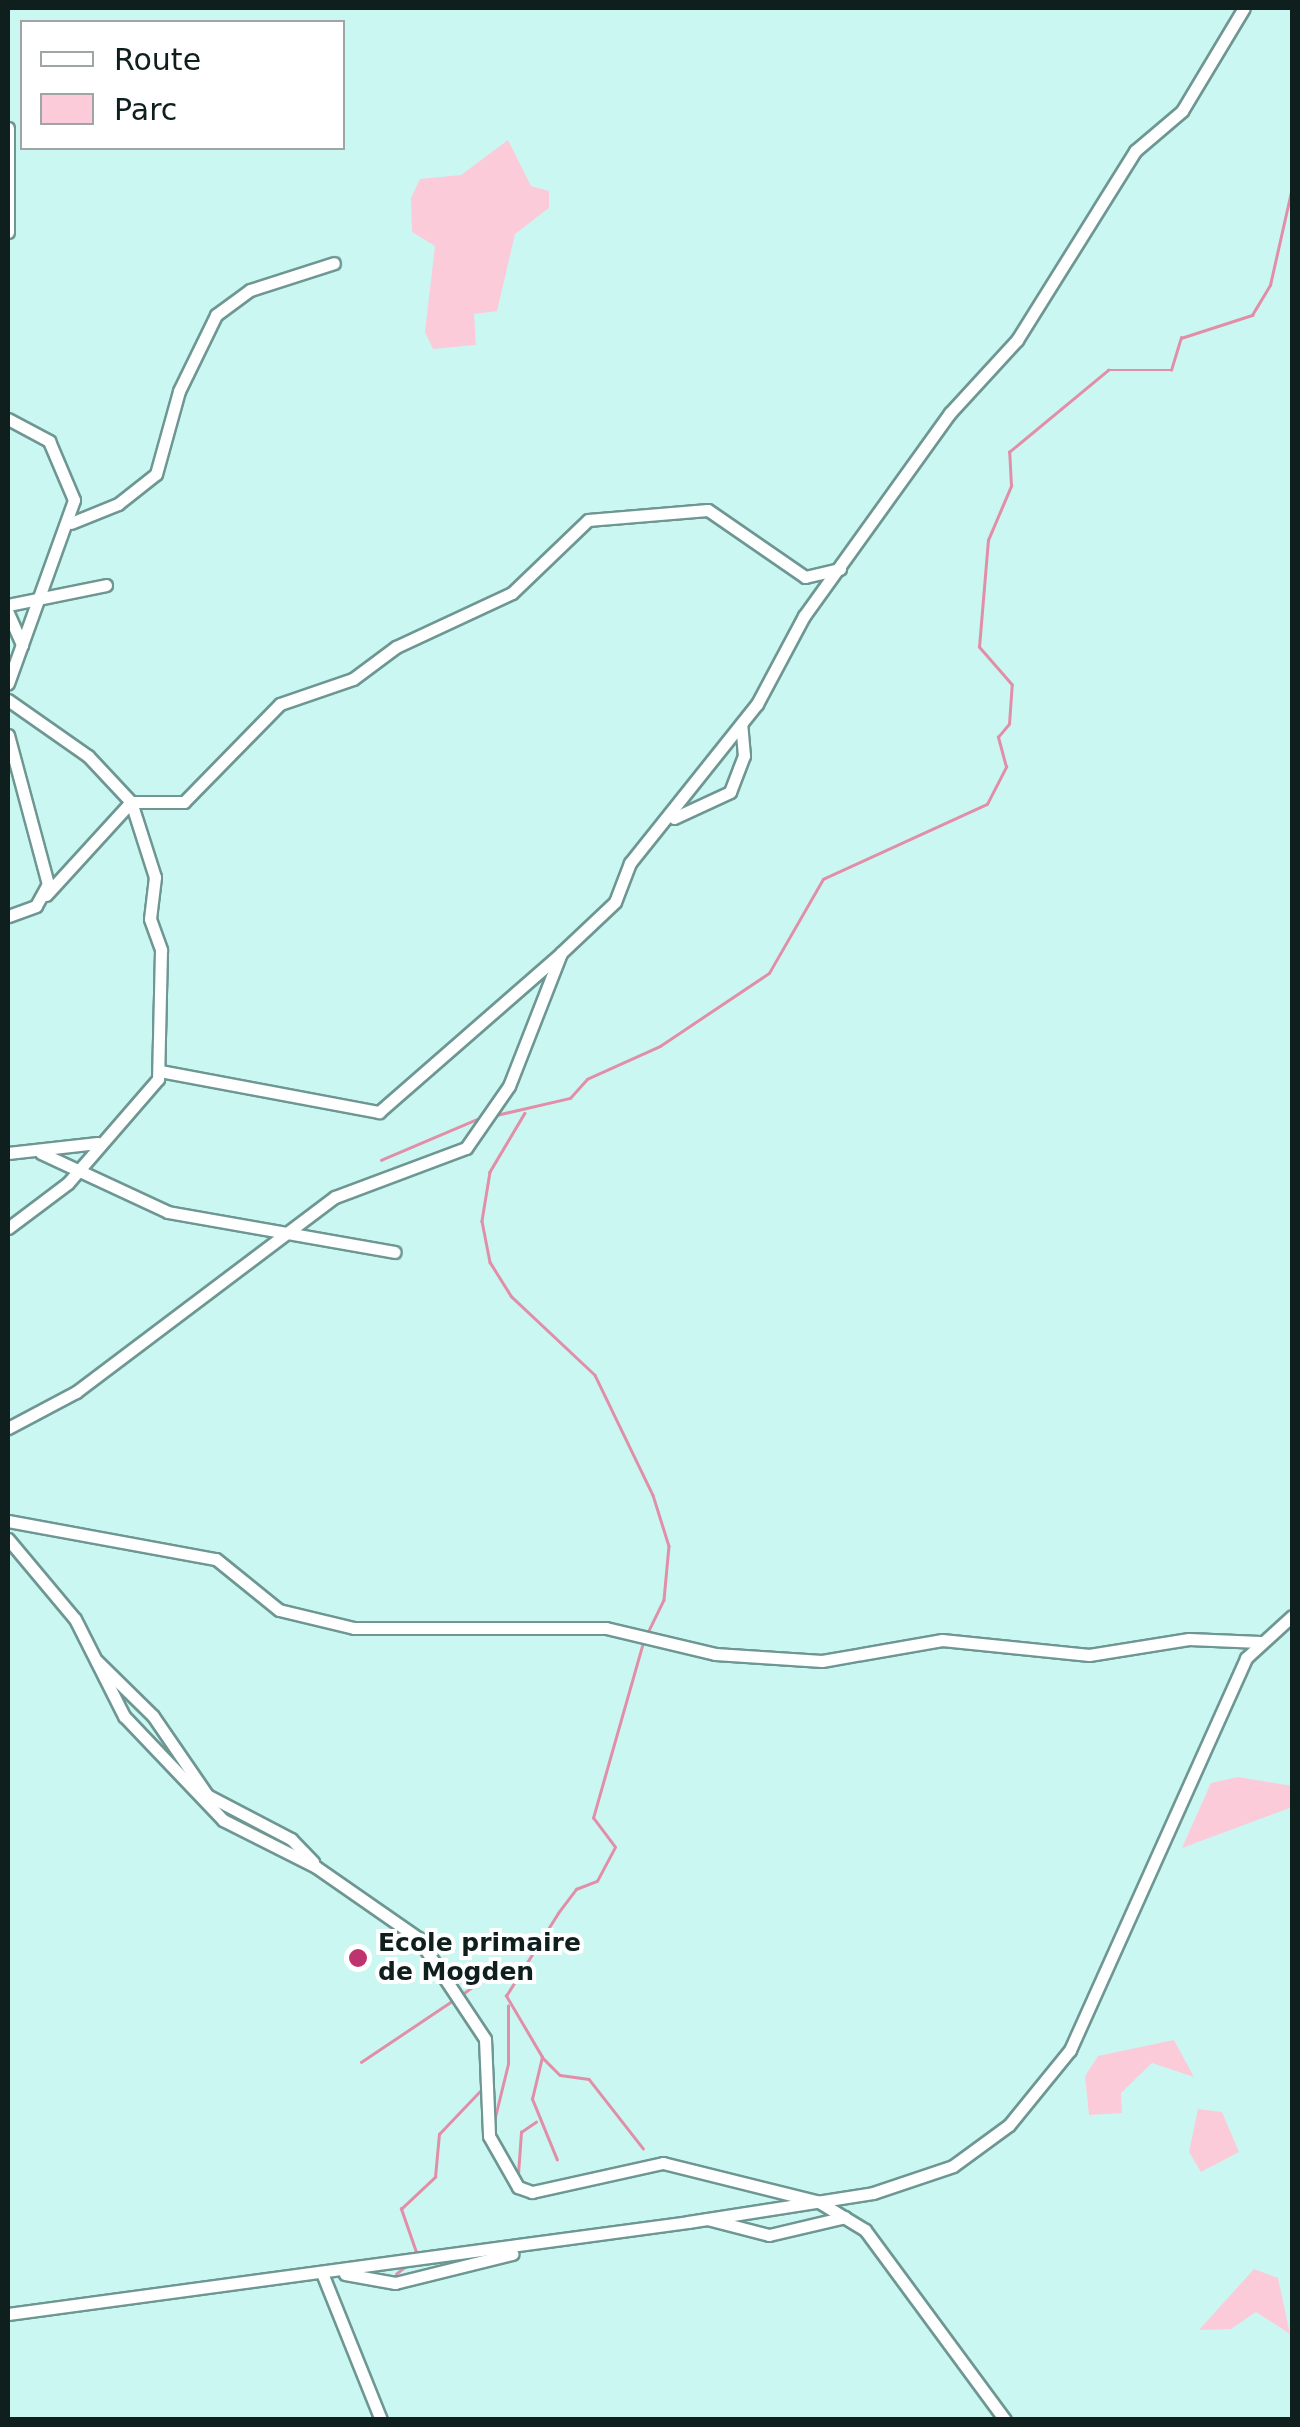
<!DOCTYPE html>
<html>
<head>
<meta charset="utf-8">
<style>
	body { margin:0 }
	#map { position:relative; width:1300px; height:2427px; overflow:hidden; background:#cbf7f2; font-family:"DejaVu Sans",sans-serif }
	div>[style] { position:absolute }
	.green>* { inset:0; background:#fccbd9 }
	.stream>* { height:2.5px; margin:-1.25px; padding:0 1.25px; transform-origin:1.25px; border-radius:1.25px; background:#e18fa9 }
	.roads { filter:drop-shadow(2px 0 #6e9793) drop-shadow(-2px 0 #6e9793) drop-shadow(0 2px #6e9793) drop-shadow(0 -2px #6e9793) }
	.minor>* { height:11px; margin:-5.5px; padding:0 5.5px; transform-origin:5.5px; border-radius:5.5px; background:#fff }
	.dots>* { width:28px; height:28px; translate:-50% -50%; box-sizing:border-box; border:5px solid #fff; border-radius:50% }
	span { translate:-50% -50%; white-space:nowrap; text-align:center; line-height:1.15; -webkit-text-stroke:8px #fff; paint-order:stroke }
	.poi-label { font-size:25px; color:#0f1f1e; font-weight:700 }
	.left { translate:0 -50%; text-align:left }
	.frame { position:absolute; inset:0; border:10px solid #0f1f1e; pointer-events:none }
	.legend { position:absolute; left:20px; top:20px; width:325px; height:130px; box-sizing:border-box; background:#fff; border:2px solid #9fa5a5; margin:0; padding:12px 18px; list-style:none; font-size:30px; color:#0f1f1e }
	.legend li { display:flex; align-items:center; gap:20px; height:50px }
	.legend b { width:50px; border:2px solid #9fa5a5 }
</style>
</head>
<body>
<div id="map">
	<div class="green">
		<i style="clip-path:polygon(508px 140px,531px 186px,549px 191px,549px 208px,515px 234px,497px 311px,474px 314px,476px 345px,433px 349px,425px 332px,435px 246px,412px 232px,411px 198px,420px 179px,461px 175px)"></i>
		<i style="clip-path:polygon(1238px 1777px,1292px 1786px,1292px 1807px,1182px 1848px,1211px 1783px)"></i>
		<i style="clip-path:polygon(1174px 2040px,1194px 2077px,1152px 2063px,1121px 2093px,1122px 2113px,1089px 2115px,1085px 2076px,1098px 2056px)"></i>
		<i style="clip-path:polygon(1198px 2109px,1222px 2112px,1239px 2152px,1201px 2172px,1189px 2152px)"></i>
		<i style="clip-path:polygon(1254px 2269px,1278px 2278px,1290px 2334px,1256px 2312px,1231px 2329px,1199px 2330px)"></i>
	</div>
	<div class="stream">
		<i style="left:525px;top:1113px;width:69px;rotate:120.7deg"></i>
		<i style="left:490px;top:1172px;width:50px;rotate:99.3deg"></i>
		<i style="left:482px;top:1221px;width:42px;rotate:79deg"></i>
		<i style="left:490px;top:1262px;width:40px;rotate:58deg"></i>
		<i style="left:511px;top:1296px;width:115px;rotate:43.2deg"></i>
		<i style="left:595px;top:1375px;width:133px;rotate:64.2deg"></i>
		<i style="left:653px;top:1495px;width:53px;rotate:72.6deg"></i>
		<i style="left:669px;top:1546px;width:54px;rotate:95.3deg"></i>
		<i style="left:664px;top:1600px;width:39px;rotate:116deg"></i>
		<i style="left:492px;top:1116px;width:80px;rotate:-13deg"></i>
		<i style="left:570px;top:1098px;width:25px;rotate:-48deg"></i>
		<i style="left:587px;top:1079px;width:80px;rotate:-24.3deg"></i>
		<i style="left:660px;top:1046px;width:131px;rotate:-33.8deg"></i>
		<i style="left:769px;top:973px;width:108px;rotate:-60.1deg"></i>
		<i style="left:823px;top:879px;width:180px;rotate:-24.6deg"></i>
		<i style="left:987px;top:804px;width:42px;rotate:-62.8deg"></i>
		<i style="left:1006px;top:767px;width:31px;rotate:-105deg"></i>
		<i style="left:998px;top:737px;width:17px;rotate:-50deg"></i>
		<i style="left:1009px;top:724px;width:39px;rotate:-86deg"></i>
		<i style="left:1012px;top:685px;width:50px;rotate:-131deg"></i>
		<i style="left:979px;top:647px;width:107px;rotate:-85.2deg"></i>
		<i style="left:988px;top:540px;width:59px;rotate:-66.9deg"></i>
		<i style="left:1011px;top:486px;width:34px;rotate:-93deg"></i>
		<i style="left:1009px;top:452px;width:129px;rotate:-39.6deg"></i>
		<i style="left:1108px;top:370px;width:63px"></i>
		<i style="left:1171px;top:370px;width:34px;rotate:-73deg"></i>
		<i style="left:1181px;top:338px;width:75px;rotate:-17.9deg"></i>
		<i style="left:1252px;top:315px;width:35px;rotate:-59deg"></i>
		<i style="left:1270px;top:285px;width:100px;rotate:-77.3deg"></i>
		<i style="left:381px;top:1160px;width:112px;rotate:-23.1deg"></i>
		<i style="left:461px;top:1995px;width:48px;rotate:-35.7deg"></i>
		<i style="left:500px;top:1967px;width:24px;rotate:-5deg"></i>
		<i style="left:542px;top:2057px;width:25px;rotate:45deg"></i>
		<i style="left:560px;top:2075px;width:29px;rotate:8deg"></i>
		<i style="left:589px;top:2079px;width:88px;rotate:52deg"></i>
		<i style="left:361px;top:2062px;width:113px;rotate:-33.8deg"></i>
		<i style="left:494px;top:2121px;width:59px;rotate:-76.2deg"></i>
		<i style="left:508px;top:2064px;width:58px;rotate:-90deg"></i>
		<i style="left:557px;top:2160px;width:66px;rotate:-112.3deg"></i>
		<i style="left:532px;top:2099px;width:43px;rotate:-76.6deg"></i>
		<i style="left:542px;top:2057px;width:71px;rotate:-120.5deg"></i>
		<i style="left:506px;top:1996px;width:98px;rotate:-57.9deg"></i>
		<i style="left:558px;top:1913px;width:30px;rotate:-53deg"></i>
		<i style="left:576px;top:1889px;width:22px;rotate:-21deg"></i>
		<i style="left:597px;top:1881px;width:38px;rotate:-62deg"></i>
		<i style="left:615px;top:1847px;width:36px;rotate:-127deg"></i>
		<i style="left:593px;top:1818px;width:183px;rotate:-74.1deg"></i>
		<i style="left:518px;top:2174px;width:42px;rotate:-85.9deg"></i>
		<i style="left:521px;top:2132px;width:18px;rotate:-34deg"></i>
		<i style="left:416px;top:2252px;width:46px;rotate:-109.2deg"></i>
		<i style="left:401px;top:2209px;width:47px;rotate:-43.3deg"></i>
		<i style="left:435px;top:2177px;width:43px;rotate:-84.7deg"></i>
		<i style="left:439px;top:2134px;width:64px;rotate:-46.3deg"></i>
		<i style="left:396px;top:2274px;width:13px;rotate:-39deg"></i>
	</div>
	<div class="roads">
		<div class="minor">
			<i style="left:8px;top:128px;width:104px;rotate:90deg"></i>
			<i style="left:8px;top:419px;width:47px;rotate:28.2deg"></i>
			<i style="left:49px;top:441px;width:64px;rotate:67deg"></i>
			<i style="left:74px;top:500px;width:195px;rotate:109.8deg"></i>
			<i style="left:71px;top:523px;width:51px;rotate:-22deg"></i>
			<i style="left:118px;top:504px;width:48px;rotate:-38.3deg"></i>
			<i style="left:156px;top:474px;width:86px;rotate:-74.5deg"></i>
			<i style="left:179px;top:391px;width:85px;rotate:-64deg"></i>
			<i style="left:216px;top:315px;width:42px;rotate:-36.3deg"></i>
			<i style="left:250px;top:290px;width:88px;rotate:-17.8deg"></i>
			<i style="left:8px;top:605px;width:100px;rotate:-11.5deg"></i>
			<i style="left:8px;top:613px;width:35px;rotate:66deg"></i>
			<i style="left:8px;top:700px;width:98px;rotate:35deg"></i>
			<i style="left:88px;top:756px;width:63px;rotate:46.9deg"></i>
			<i style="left:131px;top:802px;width:79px;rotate:72.3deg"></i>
			<i style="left:155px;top:877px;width:42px;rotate:96.8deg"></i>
			<i style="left:150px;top:919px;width:33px;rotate:70deg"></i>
			<i style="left:161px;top:950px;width:129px;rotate:91.3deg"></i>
			<i style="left:158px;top:1079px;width:138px;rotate:130.9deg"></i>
			<i style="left:68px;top:1183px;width:75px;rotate:143.1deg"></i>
			<i style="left:8px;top:735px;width:154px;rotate:75deg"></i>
			<i style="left:48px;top:884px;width:25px;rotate:119deg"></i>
			<i style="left:36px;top:906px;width:30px;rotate:160deg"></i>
			<i style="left:674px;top:818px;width:62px;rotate:-24.9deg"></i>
			<i style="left:730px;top:792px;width:39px;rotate:-69deg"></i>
			<i style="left:744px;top:756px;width:32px;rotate:-95deg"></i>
			<i style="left:46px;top:895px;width:126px;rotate:-47.6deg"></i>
			<i style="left:131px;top:802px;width:53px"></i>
			<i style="left:184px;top:802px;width:137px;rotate:-45.6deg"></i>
			<i style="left:280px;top:704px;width:77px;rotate:-18.9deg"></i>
			<i style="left:353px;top:679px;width:54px;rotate:-36.7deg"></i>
			<i style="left:396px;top:647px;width:128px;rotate:-25deg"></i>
			<i style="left:512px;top:593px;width:105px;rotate:-43.8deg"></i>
			<i style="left:588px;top:520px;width:120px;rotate:-4.8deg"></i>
			<i style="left:708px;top:510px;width:118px;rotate:34.6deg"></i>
			<i style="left:805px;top:577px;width:36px;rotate:-13deg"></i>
			<i style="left:160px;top:1071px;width:223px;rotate:10.6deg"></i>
			<i style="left:379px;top:1112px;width:240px;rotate:-41.1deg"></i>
			<i style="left:8px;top:1153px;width:90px;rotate:-6.4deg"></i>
			<i style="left:41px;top:1153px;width:140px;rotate:24.9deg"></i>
			<i style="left:168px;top:1212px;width:230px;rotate:10deg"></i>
			<i style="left:8px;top:1428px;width:77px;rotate:-27.9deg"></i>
			<i style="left:76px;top:1392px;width:324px;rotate:-37deg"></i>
			<i style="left:335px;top:1197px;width:140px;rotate:-20.5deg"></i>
			<i style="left:466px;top:1148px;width:75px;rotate:-55.3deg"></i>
			<i style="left:509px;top:1086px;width:143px;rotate:-68.6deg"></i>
			<i style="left:561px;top:953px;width:74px;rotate:-43.4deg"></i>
			<i style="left:615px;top:902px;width:42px;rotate:-69deg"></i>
			<i style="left:630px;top:863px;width:203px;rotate:-51.4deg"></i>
			<i style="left:757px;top:704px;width:100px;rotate:-61.9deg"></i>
			<i style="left:804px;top:616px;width:250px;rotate:-54.3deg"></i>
			<i style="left:950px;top:413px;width:99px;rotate:-47.5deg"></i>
			<i style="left:1017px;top:340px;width:223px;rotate:-58deg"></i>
			<i style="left:1135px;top:151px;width:62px;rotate:-40.4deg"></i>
			<i style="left:1182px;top:111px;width:120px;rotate:-59deg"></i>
			<i style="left:8px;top:1521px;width:211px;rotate:10.4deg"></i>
			<i style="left:216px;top:1559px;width:81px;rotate:39deg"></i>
			<i style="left:279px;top:1610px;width:77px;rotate:13.5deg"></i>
			<i style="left:354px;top:1628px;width:252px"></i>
			<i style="left:606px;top:1628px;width:112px;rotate:13.4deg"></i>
			<i style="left:715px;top:1654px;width:107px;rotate:3.7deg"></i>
			<i style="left:822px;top:1661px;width:122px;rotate:-9.9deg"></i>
			<i style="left:942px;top:1640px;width:148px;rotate:5.8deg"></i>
			<i style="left:1089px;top:1655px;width:101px;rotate:-9.1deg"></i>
			<i style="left:1189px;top:1639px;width:71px;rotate:2.4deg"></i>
			<i style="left:8px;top:1539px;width:104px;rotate:50.1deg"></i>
			<i style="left:75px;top:1619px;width:109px;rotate:63.2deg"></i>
			<i style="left:124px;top:1716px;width:144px;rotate:46.4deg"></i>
			<i style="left:223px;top:1820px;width:104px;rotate:26.8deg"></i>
			<i style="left:316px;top:1867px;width:124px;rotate:34.8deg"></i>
			<i style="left:418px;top:1938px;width:121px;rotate:56.4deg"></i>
			<i style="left:485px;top:2039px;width:97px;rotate:87.6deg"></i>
			<i style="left:489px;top:2136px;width:59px;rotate:60.4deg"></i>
			<i style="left:518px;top:2187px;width:15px;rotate:20deg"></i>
			<i style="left:532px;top:2192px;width:134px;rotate:-12.5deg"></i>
			<i style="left:663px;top:2163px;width:161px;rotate:14deg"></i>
			<i style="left:819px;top:2202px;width:54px;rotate:31.3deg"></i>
			<i style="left:865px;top:2230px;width:236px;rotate:53.6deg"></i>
			<i style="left:97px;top:1661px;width:78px;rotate:44.5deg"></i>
			<i style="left:153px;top:1716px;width:96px;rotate:55.6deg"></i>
			<i style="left:207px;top:1795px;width:95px;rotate:27.6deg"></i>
			<i style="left:291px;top:1839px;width:32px;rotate:46deg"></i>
			<i style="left:707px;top:2219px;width:64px;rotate:14.5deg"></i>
			<i style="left:769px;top:2235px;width:78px;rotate:-13.3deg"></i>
			<i style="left:322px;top:2273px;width:158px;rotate:68.1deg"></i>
			<i style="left:345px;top:2274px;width:51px;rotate:10.2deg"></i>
			<i style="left:395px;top:2283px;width:121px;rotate:-13.9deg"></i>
			<i style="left:8px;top:2314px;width:686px;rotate:-7.7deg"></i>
			<i style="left:688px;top:2222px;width:187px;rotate:-8.9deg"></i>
			<i style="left:873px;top:2193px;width:84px;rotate:-18.6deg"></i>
			<i style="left:953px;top:2166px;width:69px;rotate:-36.2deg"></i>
			<i style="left:1009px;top:2125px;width:97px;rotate:-50.9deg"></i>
			<i style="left:1070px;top:2050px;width:430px;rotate:-65.8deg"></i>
			<i style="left:1246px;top:1658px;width:62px;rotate:-42.4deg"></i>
		</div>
	</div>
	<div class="dots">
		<i style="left:358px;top:1958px;background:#be346e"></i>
	</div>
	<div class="poi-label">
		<span class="left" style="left:378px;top:1958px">Ecole primaire<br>de Mogden</span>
	</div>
	<div class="frame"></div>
	<ul class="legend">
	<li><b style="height:12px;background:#fff"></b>Route</li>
	<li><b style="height:28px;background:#fccbd9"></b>Parc</li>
	</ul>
</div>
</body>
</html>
